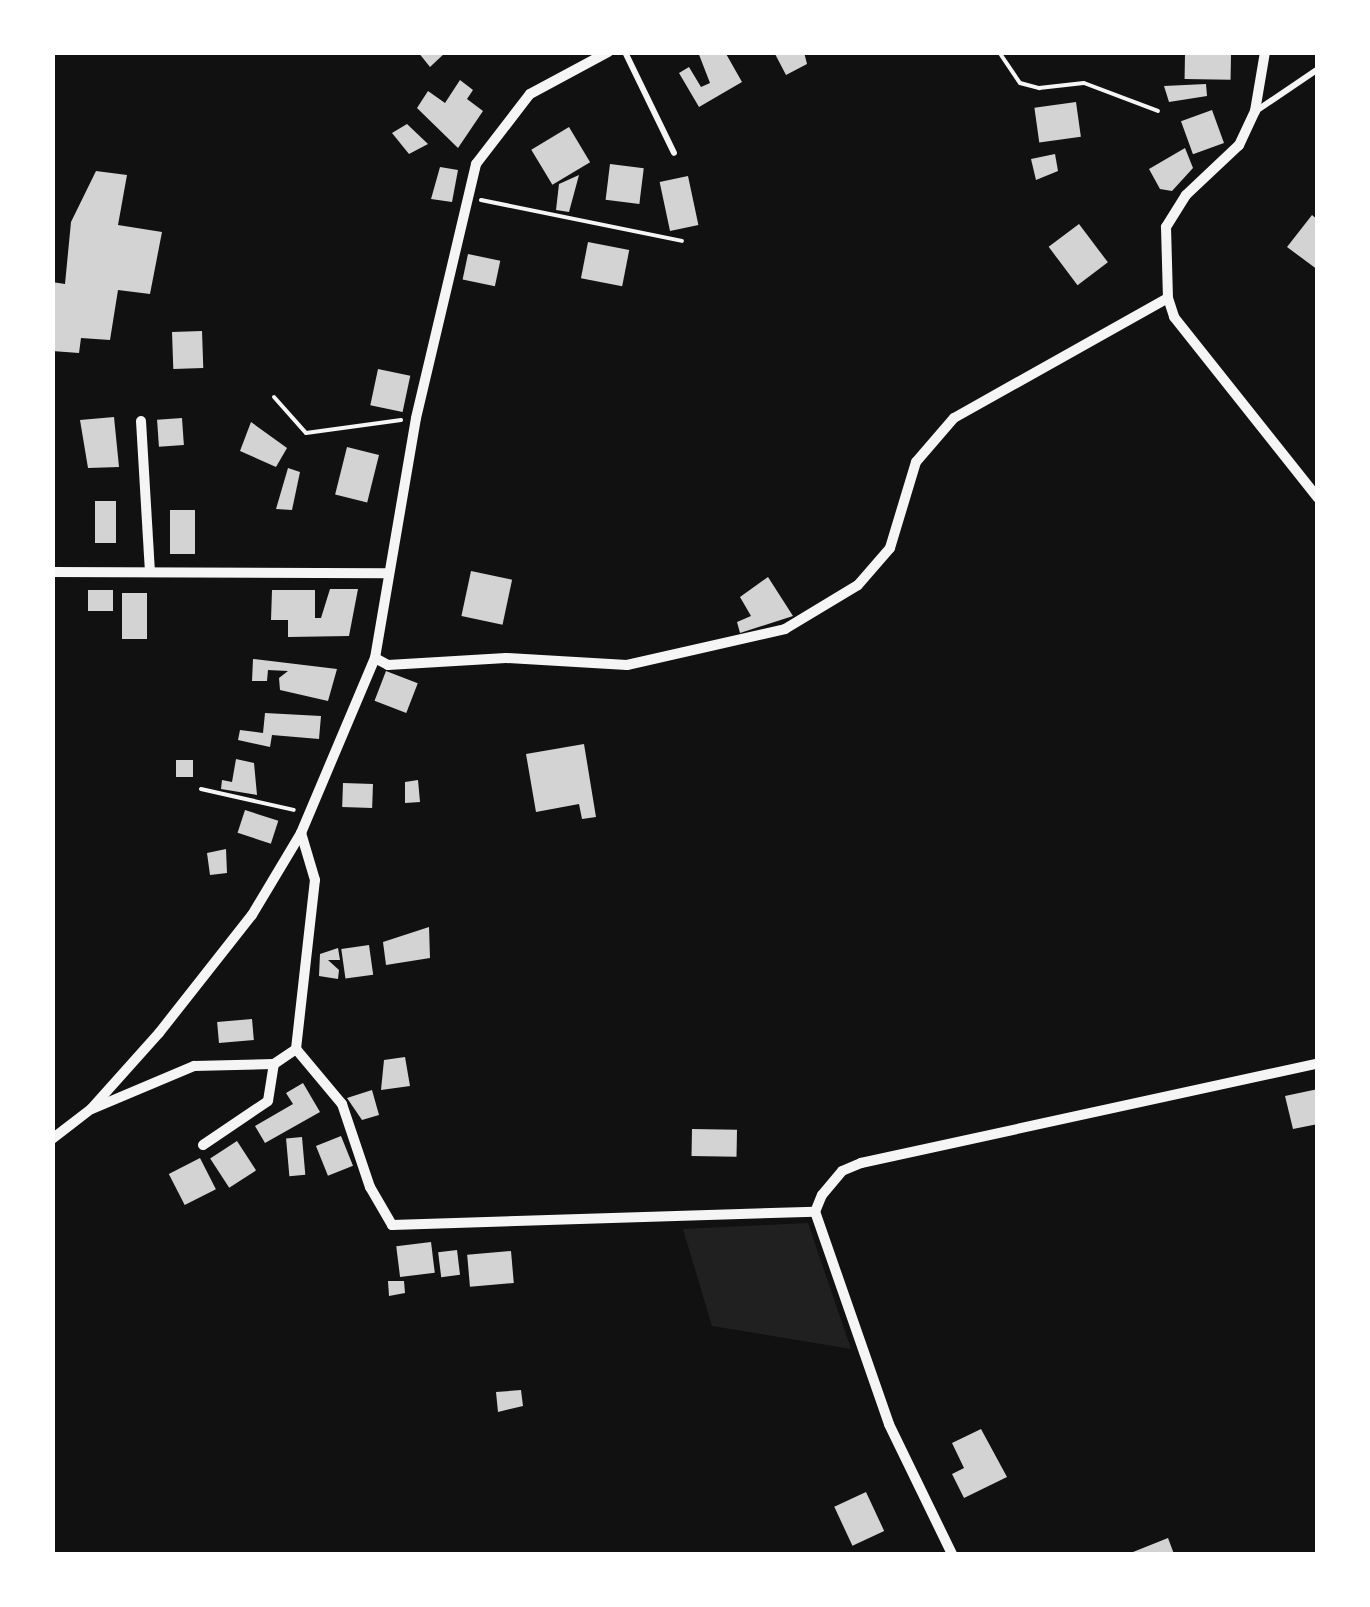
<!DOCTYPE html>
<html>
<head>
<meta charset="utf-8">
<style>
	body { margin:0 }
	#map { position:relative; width:1370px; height:1607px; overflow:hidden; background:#111; font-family:"Work Sans",sans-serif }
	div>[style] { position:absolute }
	.green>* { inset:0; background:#202020 }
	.building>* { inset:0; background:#d3d3d3; transform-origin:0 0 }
	.path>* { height:4px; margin:-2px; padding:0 2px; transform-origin:2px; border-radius:2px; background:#f5f5f5 }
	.service>* { height:6px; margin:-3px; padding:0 3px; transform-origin:3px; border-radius:3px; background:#f5f5f5 }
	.minor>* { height:10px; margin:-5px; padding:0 5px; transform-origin:5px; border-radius:5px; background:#f5f5f5 }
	span { translate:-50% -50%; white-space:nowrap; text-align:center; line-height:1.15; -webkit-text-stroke:10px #fff; paint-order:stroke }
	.frame { position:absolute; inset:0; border:55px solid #fff; pointer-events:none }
</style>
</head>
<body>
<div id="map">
	<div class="green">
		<i style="clip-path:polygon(808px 1223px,851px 1349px,712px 1326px,683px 1229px)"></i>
	</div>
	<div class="building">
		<i style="clip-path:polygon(418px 52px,446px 52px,430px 67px)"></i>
		<i style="clip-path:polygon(698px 52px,725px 52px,742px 82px,699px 107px,679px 73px,689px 67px,701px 87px,710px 83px)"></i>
		<i style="clip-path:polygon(774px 52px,804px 52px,807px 64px,786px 75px)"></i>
		<i style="left:1185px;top:54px;width:46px;height:25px;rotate:1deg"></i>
		<i style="clip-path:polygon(460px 80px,473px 90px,467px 99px,483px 111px,458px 148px,417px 108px,428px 91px,445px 103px)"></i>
		<i style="clip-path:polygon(1206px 84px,1207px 96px,1169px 102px,1164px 86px)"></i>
		<i style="left:1076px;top:102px;width:35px;height:42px;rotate:82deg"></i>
		<i style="left:1212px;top:110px;width:35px;height:33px;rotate:70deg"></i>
		<i style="clip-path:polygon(407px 124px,428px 144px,409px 154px,392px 133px)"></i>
		<i style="left:569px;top:127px;width:41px;height:44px;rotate:59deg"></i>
		<i style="clip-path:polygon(1185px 148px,1193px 168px,1172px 191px,1160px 189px,1149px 169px)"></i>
		<i style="clip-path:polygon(1055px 154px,1058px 171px,1036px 180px,1031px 159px)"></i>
		<i style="left:610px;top:164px;width:34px;height:36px;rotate:7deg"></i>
		<i style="clip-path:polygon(440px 167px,458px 170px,452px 202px,431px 199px)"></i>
		<i style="clip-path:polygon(96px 171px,127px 175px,118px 225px,162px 232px,150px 294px,118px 290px,110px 340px,81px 338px,79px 353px,52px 351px,52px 282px,65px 284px,71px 222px)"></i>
		<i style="clip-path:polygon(579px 175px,569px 212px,556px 210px,559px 184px)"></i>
		<i style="left:688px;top:176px;width:50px;height:29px;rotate:78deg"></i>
		<i style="clip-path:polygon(1312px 215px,1318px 220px,1318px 270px,1287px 247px)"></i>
		<i style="left:1079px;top:224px;width:48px;height:38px;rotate:53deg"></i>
		<i style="left:588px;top:242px;width:42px;height:37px;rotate:11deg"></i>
		<i style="left:468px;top:254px;width:33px;height:26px;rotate:12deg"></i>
		<i style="left:202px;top:331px;width:37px;height:30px;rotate:88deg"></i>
		<i style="left:378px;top:369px;width:33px;height:37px;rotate:12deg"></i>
		<i style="clip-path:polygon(114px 417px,119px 467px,88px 468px,80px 420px)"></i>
		<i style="left:182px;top:418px;width:27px;height:25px;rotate:86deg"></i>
		<i style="clip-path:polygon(251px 422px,287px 448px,276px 467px,240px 451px)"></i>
		<i style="left:347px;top:447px;width:33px;height:49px;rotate:14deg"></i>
		<i style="clip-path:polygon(288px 468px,300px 472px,292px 510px,276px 509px)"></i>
		<i style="left:95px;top:501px;width:21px;height:42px"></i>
		<i style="left:170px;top:510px;width:25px;height:44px"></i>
		<i style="left:471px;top:571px;width:42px;height:46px;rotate:12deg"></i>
		<i style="clip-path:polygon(768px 577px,793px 616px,740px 633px,737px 622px,751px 616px,740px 597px)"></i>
		<i style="clip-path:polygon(330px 589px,358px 589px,349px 636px,288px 637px,288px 620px,271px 620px,272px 590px,315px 590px,315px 618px,321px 618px)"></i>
		<i style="left:88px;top:590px;width:25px;height:21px"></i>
		<i style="left:122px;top:593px;width:25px;height:46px"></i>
		<i style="clip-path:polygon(253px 659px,337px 669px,328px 701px,280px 690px,279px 678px,288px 671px,268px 670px,267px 681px,252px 681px)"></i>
		<i style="left:386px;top:671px;width:34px;height:32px;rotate:21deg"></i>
		<i style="clip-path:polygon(265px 713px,321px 716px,319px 739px,272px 735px,270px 747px,238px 740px,240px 730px,263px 733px)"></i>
		<i style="clip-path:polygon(584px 744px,596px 817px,582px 819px,579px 804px,536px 812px,526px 754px)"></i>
		<i style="clip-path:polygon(236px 759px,254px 763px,257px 795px,221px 789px,222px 780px,232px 782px)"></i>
		<i style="left:176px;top:760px;width:17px;height:17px"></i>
		<i style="clip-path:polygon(418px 780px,420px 802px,405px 803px,405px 782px)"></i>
		<i style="left:343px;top:783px;width:30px;height:24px;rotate:2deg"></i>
		<i style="left:245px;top:810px;width:35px;height:24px;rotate:18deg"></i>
		<i style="clip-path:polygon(226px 849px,227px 873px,210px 875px,207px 853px)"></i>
		<i style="clip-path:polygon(429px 927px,430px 958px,386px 965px,383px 942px)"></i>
		<i style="left:369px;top:945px;width:30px;height:28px;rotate:82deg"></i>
		<i style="clip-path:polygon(338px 948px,340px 960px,328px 960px,339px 970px,338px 979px,319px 976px,320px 954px)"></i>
		<i style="left:252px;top:1019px;width:21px;height:35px;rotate:85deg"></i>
		<i style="clip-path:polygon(405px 1057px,410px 1086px,381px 1090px,384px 1060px)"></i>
		<i style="clip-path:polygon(303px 1083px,320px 1112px,265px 1143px,255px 1126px,293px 1104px,286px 1093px)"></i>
		<i style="clip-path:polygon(1318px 1089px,1318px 1124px,1293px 1129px,1285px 1096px)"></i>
		<i style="clip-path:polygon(372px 1090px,379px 1115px,362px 1120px,347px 1098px)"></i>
		<i style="left:692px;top:1129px;width:45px;height:27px;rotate:1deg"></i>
		<i style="left:341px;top:1136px;width:32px;height:27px;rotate:68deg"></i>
		<i style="left:302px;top:1137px;width:38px;height:16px;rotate:85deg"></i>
		<i style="left:237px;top:1141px;width:35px;height:32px;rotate:57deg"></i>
		<i style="left:200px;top:1158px;width:35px;height:35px;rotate:63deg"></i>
		<i style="left:431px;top:1242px;width:31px;height:35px;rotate:83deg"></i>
		<i style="left:457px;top:1250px;width:25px;height:19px;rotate:83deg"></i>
		<i style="left:511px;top:1251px;width:32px;height:44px;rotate:85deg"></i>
		<i style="clip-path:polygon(388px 1281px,404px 1281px,405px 1293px,389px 1296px)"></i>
		<i style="clip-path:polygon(521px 1390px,523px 1406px,498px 1412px,496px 1392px)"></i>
		<i style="clip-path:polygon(981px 1429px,1007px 1477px,964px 1498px,952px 1474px,964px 1468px,952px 1443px)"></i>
		<i style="left:866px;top:1492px;width:43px;height:35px;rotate:65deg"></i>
		<i style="clip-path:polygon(1168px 1538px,1174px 1554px,1128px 1554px)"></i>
	</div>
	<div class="path">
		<i style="left:999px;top:52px;width:37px;rotate:56deg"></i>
		<i style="left:1020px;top:83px;width:20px;rotate:15deg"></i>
		<i style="left:1039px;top:88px;width:45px;rotate:-6.3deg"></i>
		<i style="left:1084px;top:83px;width:79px;rotate:20.7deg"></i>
		<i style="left:481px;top:200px;width:205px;rotate:11.5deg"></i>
		<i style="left:274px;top:397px;width:48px;rotate:48.4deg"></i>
		<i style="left:306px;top:433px;width:96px;rotate:-7.8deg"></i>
		<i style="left:201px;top:789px;width:95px;rotate:12.7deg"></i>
	</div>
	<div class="service">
		<i style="left:625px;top:52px;width:112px;rotate:64.1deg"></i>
		<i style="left:1256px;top:111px;width:75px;rotate:-34.1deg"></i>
	</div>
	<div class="minor">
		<i style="left:1265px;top:52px;width:60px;rotate:99.6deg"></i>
		<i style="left:1255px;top:111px;width:38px;rotate:115deg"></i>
		<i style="left:1239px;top:145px;width:73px;rotate:136.7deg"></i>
		<i style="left:1186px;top:195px;width:38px;rotate:122deg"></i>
		<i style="left:1166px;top:227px;width:71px;rotate:88.4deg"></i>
		<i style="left:1168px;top:298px;width:20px;rotate:72deg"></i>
		<i style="left:1174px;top:317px;width:231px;rotate:51.5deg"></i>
		<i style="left:141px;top:421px;width:151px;rotate:86.6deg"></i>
		<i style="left:52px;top:572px;width:333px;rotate:0.2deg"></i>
		<i style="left:375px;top:658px;width:15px;rotate:28deg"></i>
		<i style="left:388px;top:665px;width:118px;rotate:-3.4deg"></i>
		<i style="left:506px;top:658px;width:121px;rotate:3.3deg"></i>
		<i style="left:627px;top:665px;width:162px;rotate:-12.8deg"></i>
		<i style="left:785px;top:629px;width:85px;rotate:-31.1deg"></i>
		<i style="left:858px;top:585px;width:49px;rotate:-49.1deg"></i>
		<i style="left:890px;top:548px;width:90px;rotate:-73.2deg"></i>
		<i style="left:916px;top:462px;width:58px;rotate:-49.2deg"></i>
		<i style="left:954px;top:418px;width:245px;rotate:-29.3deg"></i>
		<i style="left:296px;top:1049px;width:72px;rotate:50.1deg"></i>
		<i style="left:342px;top:1104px;width:88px;rotate:71.4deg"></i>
		<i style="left:370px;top:1187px;width:44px;rotate:59.9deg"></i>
		<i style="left:392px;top:1225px;width:423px;rotate:-1.8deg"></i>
		<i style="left:92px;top:1109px;width:111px;rotate:-22.9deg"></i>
		<i style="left:194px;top:1066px;width:80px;rotate:-1.4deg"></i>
		<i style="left:274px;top:1064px;width:27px;rotate:-34deg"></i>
		<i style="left:296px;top:1049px;width:170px;rotate:-83.6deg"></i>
		<i style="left:315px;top:880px;width:49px;rotate:-106.6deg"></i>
		<i style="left:52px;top:1139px;width:49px;rotate:-37.6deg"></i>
		<i style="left:91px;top:1109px;width:102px;rotate:-48.2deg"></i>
		<i style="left:159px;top:1033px;width:150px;rotate:-51.8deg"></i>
		<i style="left:252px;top:915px;width:96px;rotate:-59.1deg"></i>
		<i style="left:301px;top:833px;width:190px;rotate:-67.1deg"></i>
		<i style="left:375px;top:658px;width:243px;rotate:-80.3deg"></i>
		<i style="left:416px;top:418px;width:261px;rotate:-76.7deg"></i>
		<i style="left:476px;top:164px;width:88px;rotate:-52.4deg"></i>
		<i style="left:530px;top:94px;width:89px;rotate:-28.3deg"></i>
		<i style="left:203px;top:1145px;width:78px;rotate:-34.1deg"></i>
		<i style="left:268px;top:1101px;width:37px;rotate:-81deg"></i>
		<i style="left:952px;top:1554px;width:144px;rotate:-115.9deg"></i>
		<i style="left:889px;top:1424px;width:225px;rotate:-109.2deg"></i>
		<i style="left:815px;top:1212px;width:18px;rotate:-68deg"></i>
		<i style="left:822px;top:1195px;width:31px;rotate:-50deg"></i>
		<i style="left:842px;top:1171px;width:21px;rotate:-23deg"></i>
		<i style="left:861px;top:1163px;width:468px;rotate:-12.3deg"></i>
	</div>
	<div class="frame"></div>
</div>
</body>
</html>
